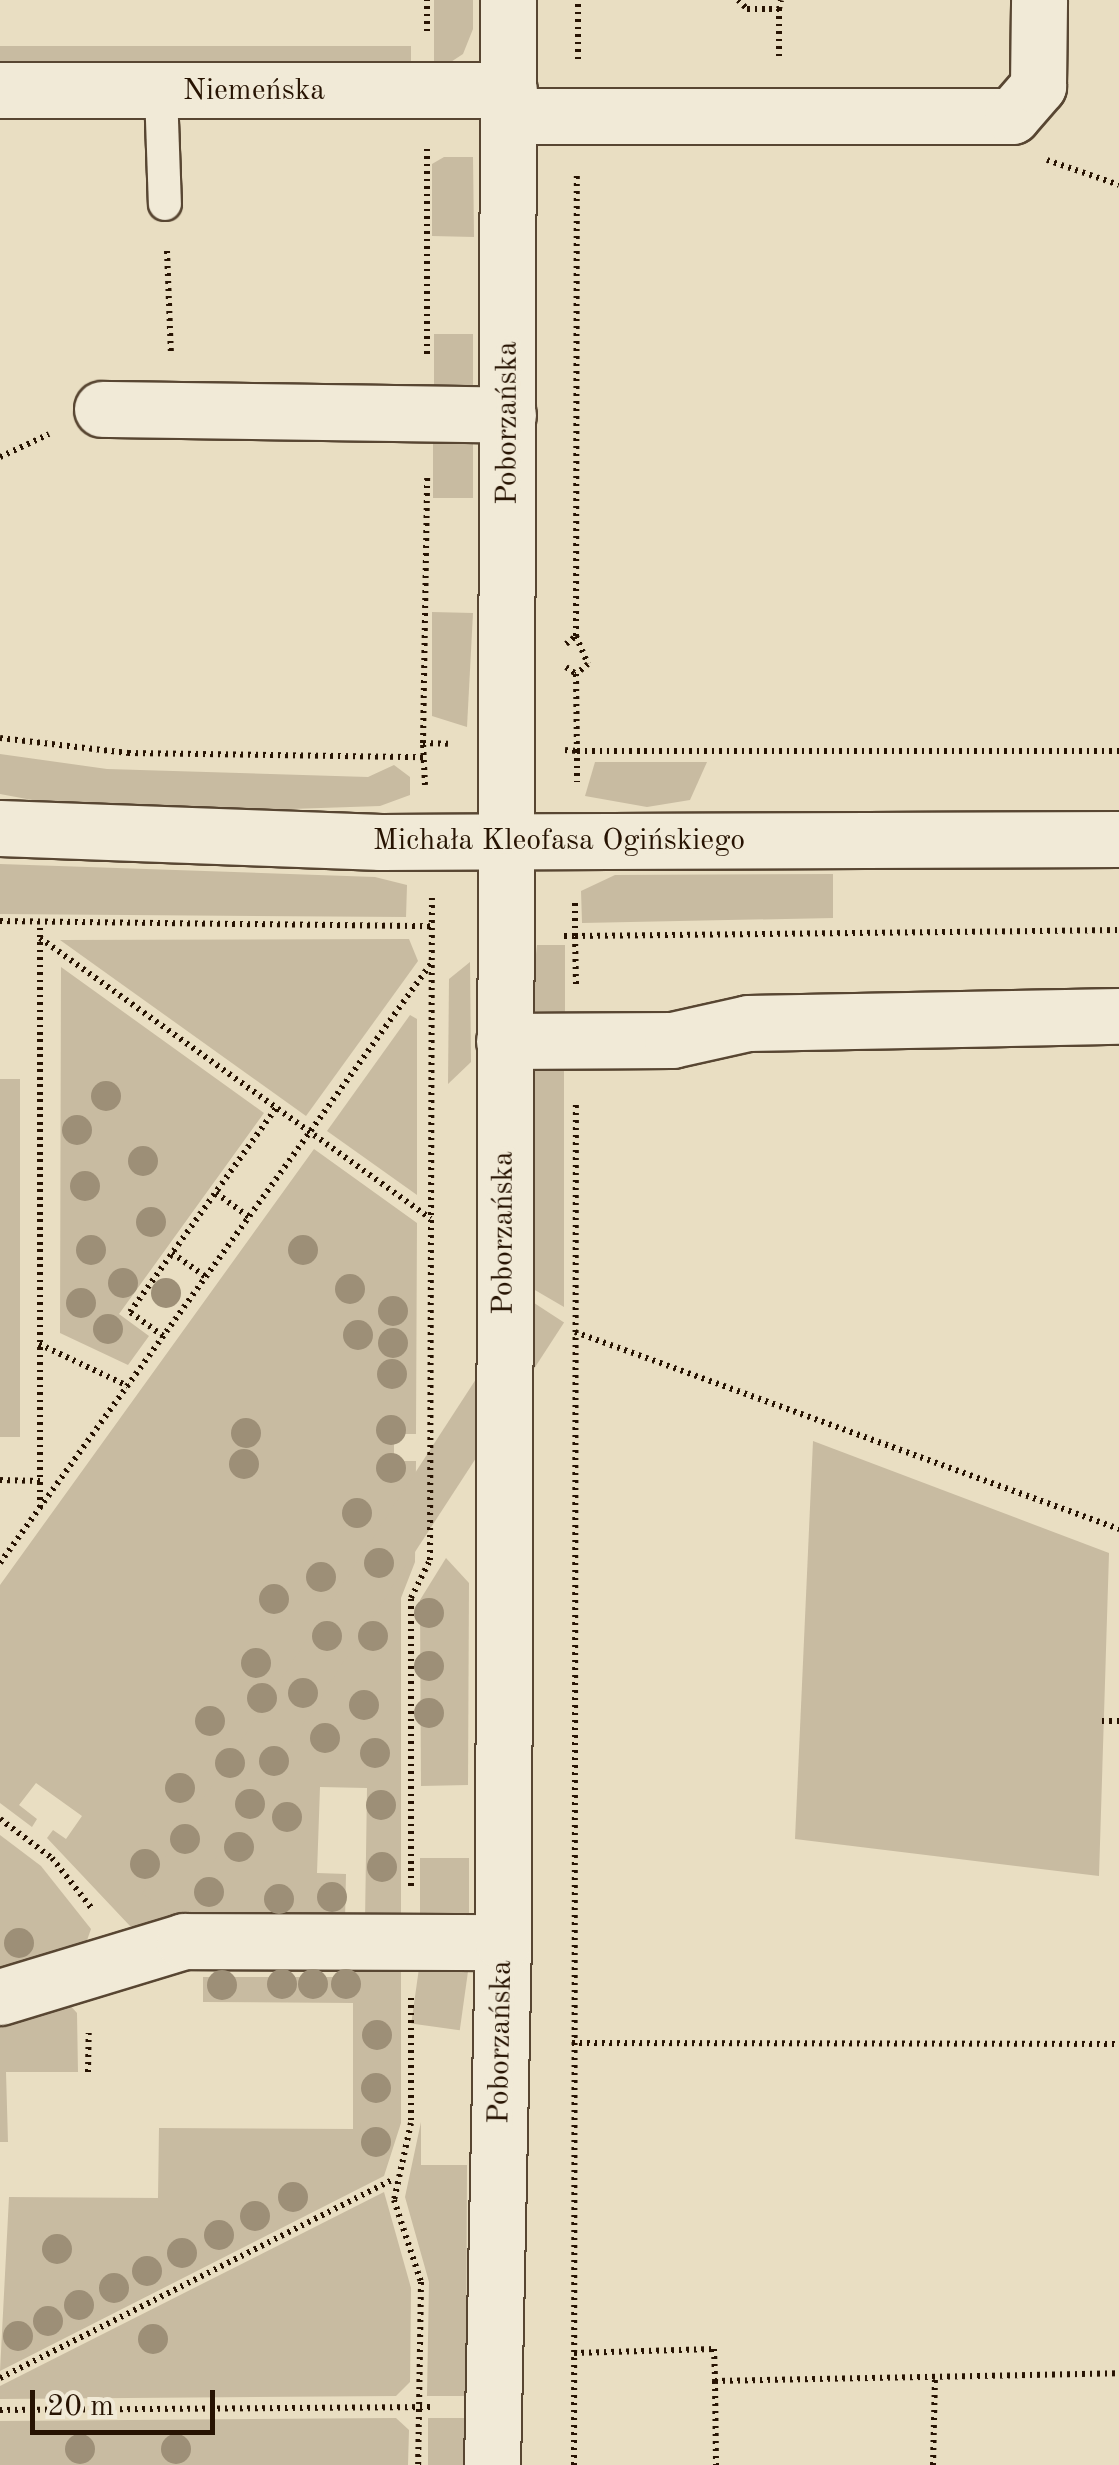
<!DOCTYPE html>
<html>
<head>
<meta charset="utf-8">
<style>
	body { margin:0 }
	#map { position:relative; width:1119px; height:2465px; overflow:hidden; background:#e9dec2; font-family:"Old Standard TT",serif }
	div>[style] { position:absolute }
	.green>* { inset:0; background:#c8bba1; transform-origin:0 0 }
	.path>* { height:6px; margin-top:-3px; transform-origin:0; background:repeating-linear-gradient(90deg,#271302 0 2.5px,transparent 0 7.5px) }
	.roads { filter:drop-shadow(2px 0 #584632) drop-shadow(-2px 0 #584632) drop-shadow(0 2px #584632) drop-shadow(0 -2px #584632) }
	.service>* { height:32px; margin:-16px; padding:0 16px; transform-origin:16px; border-radius:16px; background:#f1ead7 }
	.minor>* { height:55px; margin:-27.5px; padding:0 27.5px; transform-origin:27.5px; border-radius:27.5px; background:#f1ead7 }
	.trees>* { width:30px; height:30px; margin:-15px; border-radius:50%; background:#9d8f77 }
	span { translate:-50% -50%; white-space:nowrap; text-align:center; line-height:1.15; -webkit-text-stroke:9px #f1ead7; paint-order:stroke }
	.street-label { font-size:30px; color:#271302 }
	.scale { position:absolute; left:30px; top:2390px; width:185px; height:45px; box-sizing:border-box; border:5px solid #271302; border-top:0; padding-left:12px; font-size:30px; line-height:35px; white-space:nowrap; color:#271302; -webkit-text-stroke:8px #f1ead7; paint-order:stroke }
</style>
</head>
<body>
<div id="map">
	<div class="green">
		<i style="clip-path:polygon(434px 0,473px 0,473px 29px,463px 54px,434px 73px)"></i>
		<i style="left:0;top:46px;width:411px;height:28px"></i>
		<i style="clip-path:polygon(444px 157px,473px 157px,474px 237px,432px 236px,432px 164px)"></i>
		<i style="left:434px;top:334px;width:39px;height:60px"></i>
		<i style="left:473px;top:433px;width:65px;height:40px;rotate:90deg"></i>
		<i style="clip-path:polygon(432px 612px,473px 613px,467px 727px,432px 716px)"></i>
		<i style="clip-path:polygon(0 754px,107px 769px,368px 777px,394px 765px,410px 777px,410px 795px,380px 806px,230px 811px,59px 805px,0 794px)"></i>
		<i style="clip-path:polygon(595px 762px,707px 762px,690px 800px,647px 807px,585px 796px)"></i>
		<i style="clip-path:polygon(0 864px,375px 877px,407px 885px,406px 917px,0 914px)"></i>
		<i style="clip-path:polygon(833px 874px,833px 918px,582px 923px,581px 891px,615px 875px)"></i>
		<i style="clip-path:polygon(409px 939px,418px 961px,306px 1116px,60px 940px)"></i>
		<i style="clip-path:polygon(537px 945px,565px 945px,565px 1027px,529px 1020px)"></i>
		<i style="clip-path:polygon(470px 962px,471px 1062px,448px 1084px,449px 979px)"></i>
		<i style="clip-path:polygon(61px 967px,264px 1113px,119px 1314px,149px 1336px,128px 1365px,60px 1333px)"></i>
		<i style="clip-path:polygon(410px 1015px,417px 1019px,417px 1195px,327px 1131px)"></i>
		<i style="clip-path:polygon(537px 1066px,564px 1066px,564px 1307px,528px 1286px,528px 1073px)"></i>
		<i style="left:0;top:1079px;width:20px;height:358px"></i>
		<i style="clip-path:polygon(314px 1149px,417px 1223px,416px 1434px,394px 1434px,394px 1461px,416px 1461px,415px 1562px,401px 1598px,401px 1921px,365px 1921px,367px 1788px,320px 1787px,317px 1873px,346px 1874px,345px 1921px,130px 1926px,47px 1838px,53px 1830px,66px 1839px,82px 1816px,36px 1783px,19px 1805px,37px 1819px,32px 1827px,0 1803px,0 1585px)"></i>
		<i style="left:528px;top:1299px;width:43px;height:709px;rotate:33deg"></i>
		<i style="clip-path:polygon(813px 1441px,1109px 1553px,1099px 1876px,795px 1839px)"></i>
		<i style="clip-path:polygon(446px 1558px,469px 1583px,468px 1785px,421px 1786px,420px 1600px)"></i>
		<i style="clip-path:polygon(0 1835px,41px 1866px,91px 1929px,85px 1946px,0 1974px)"></i>
		<i style="left:420px;top:1858px;width:49px;height:63px"></i>
		<i style="clip-path:polygon(343px 1961px,401px 1961px,401px 2123px,384px 2176px,0 2371px,9px 2197px,158px 2198px,159px 2128px,353px 2129px,353px 2003px,203px 2002px,203px 1977px,341px 1977px)"></i>
		<i style="left:420px;top:1961px;width:49px;height:63px;rotate:8deg"></i>
		<i style="clip-path:polygon(67px 2002px,77px 2013px,78px 2072px,6px 2072px,8px 2142px,0 2142px,0 2019px)"></i>
		<i style="clip-path:polygon(421px 2122px,421px 2165px,467px 2165px,466px 2396px,427px 2396px,429px 2282px,405px 2197px)"></i>
		<i style="clip-path:polygon(384px 2192px,411px 2288px,410px 2382px,396px 2396px,0 2399px,0 2386px)"></i>
		<i style="clip-path:polygon(396px 2418px,409px 2430px,408px 2465px,0 2465px,0 2421px)"></i>
		<i style="left:428px;top:2418px;width:38px;height:47px"></i>
	</div>
	<div class="path">
		<i style="left:738px;top:0;width:13px;rotate:45deg"></i>
		<i style="left:747px;top:9px;width:32px"></i>
		<i style="left:779px;top:9px;width:9px;rotate:-77deg"></i>
		<i style="left:779px;top:9px;width:48px;rotate:90deg"></i>
		<i style="left:427px;top:31px;width:31px;rotate:-90deg"></i>
		<i style="left:578px;top:59px;width:59px;rotate:-90deg"></i>
		<i style="left:427px;top:149px;width:207px;rotate:90deg"></i>
		<i style="left:1047px;top:160px;width:76px;rotate:19.1deg"></i>
		<i style="left:167px;top:251px;width:102px;rotate:87.8deg"></i>
		<i style="left:0;top:457px;width:54px;rotate:-25.1deg"></i>
		<i style="left:576px;top:636px;width:30px;rotate:67deg"></i>
		<i style="left:588px;top:664px;width:16px;rotate:140deg"></i>
		<i style="left:566px;top:644px;width:13px;rotate:-39deg"></i>
		<i style="left:576px;top:636px;width:460px;rotate:-89.9deg"></i>
		<i style="left:566px;top:667px;width:12px;rotate:35deg"></i>
		<i style="left:576px;top:674px;width:77px;rotate:89.3deg"></i>
		<i style="left:577px;top:751px;width:542px"></i>
		<i style="left:0;top:738px;width:129px;rotate:6.7deg"></i>
		<i style="left:128px;top:753px;width:296px;rotate:0.8deg"></i>
		<i style="left:423px;top:743px;width:269px;rotate:-89.1deg"></i>
		<i style="left:565px;top:750px;width:12px;rotate:5deg"></i>
		<i style="left:577px;top:751px;width:31px;rotate:90deg"></i>
		<i style="left:425px;top:785px;width:42px;rotate:-92.7deg"></i>
		<i style="left:423px;top:743px;width:25px;rotate:2deg"></i>
		<i style="left:0;top:921px;width:433px;rotate:0.7deg"></i>
		<i style="left:564px;top:936px;width:11px"></i>
		<i style="left:575px;top:936px;width:37px;rotate:-90deg"></i>
		<i style="left:40px;top:938px;width:481px;rotate:35.7deg"></i>
		<i style="left:576px;top:984px;width:48px;rotate:-91.2deg"></i>
		<i style="left:575px;top:936px;width:544px;rotate:-0.63deg"></i>
		<i style="left:216px;top:1193px;width:41px;rotate:36deg"></i>
		<i style="left:172px;top:1253px;width:42px;rotate:35.2deg"></i>
		<i style="left:575px;top:1332px;width:579px;rotate:19.91deg"></i>
		<i style="left:163px;top:1336px;width:41px;rotate:-144deg"></i>
		<i style="left:130px;top:1312px;width:251px;rotate:-54.4deg"></i>
		<i style="left:39px;top:1344px;width:98px;rotate:25.3deg"></i>
		<i style="left:0;top:1480px;width:40px;rotate:1.4deg"></i>
		<i style="left:40px;top:1507px;width:579px;rotate:-90deg"></i>
		<i style="left:0;top:1563px;width:740px;rotate:-54.29deg"></i>
		<i style="left:1102px;top:1721px;width:17px"></i>
		<i style="left:0;top:1819px;width:65px;rotate:36.9deg"></i>
		<i style="left:52px;top:1858px;width:66px;rotate:51.7deg"></i>
		<i style="left:411px;top:1886px;width:288px;rotate:-90deg"></i>
		<i style="left:411px;top:1598px;width:42px;rotate:-63.4deg"></i>
		<i style="left:430px;top:1560px;width:662px;rotate:-89.83deg"></i>
		<i style="left:411px;top:1998px;width:125px;rotate:90deg"></i>
		<i style="left:411px;top:2123px;width:79px;rotate:102.4deg"></i>
		<i style="left:394px;top:2200px;width:86px;rotate:71.8deg"></i>
		<i style="left:421px;top:2282px;width:183px;rotate:90.9deg"></i>
		<i style="left:572px;top:2043px;width:547px;rotate:0.1deg"></i>
		<i style="left:88px;top:2072px;width:39px;rotate:-89deg"></i>
		<i style="left:574px;top:2353px;width:140px;rotate:-1.6deg"></i>
		<i style="left:714px;top:2349px;width:32px;rotate:88deg"></i>
		<i style="left:715px;top:2381px;width:404px;rotate:-1.1deg"></i>
		<i style="left:0;top:2378px;width:441px;rotate:-26.8deg"></i>
		<i style="left:715px;top:2381px;width:84px;rotate:89.3deg"></i>
		<i style="left:0;top:2410px;width:434px;rotate:-0.4deg"></i>
		<i style="left:574px;top:2465px;width:1364px;rotate:-89.92deg"></i>
		<i style="left:933px;top:2465px;width:89px;rotate:-88.7deg"></i>
	</div>
	<div class="roads">
		<div class="service">
			<i style="left:161px;top:92px;width:112px;rotate:88deg"></i>
		</div>
		<div class="minor">
			<i style="left:0;top:90px;width:509px"></i>
			<i style="left:508px;top:116px;width:504px"></i>
			<i style="left:1012px;top:116px;width:40px;rotate:-49deg"></i>
			<i style="left:1038px;top:86px;width:86px;rotate:-89.3deg"></i>
			<i style="left:102px;top:409px;width:406px;rotate:0.8deg"></i>
			<i style="left:0;top:828px;width:381px;rotate:2.1deg"></i>
			<i style="left:381px;top:842px;width:738px;rotate:-0.23deg"></i>
			<i style="left:504px;top:1041px;width:168px;rotate:-0.3deg"></i>
			<i style="left:672px;top:1040px;width:78px;rotate:-12.6deg"></i>
			<i style="left:748px;top:1023px;width:371px;rotate:-1.1deg"></i>
			<i style="left:0;top:1997px;width:192px;rotate:-16.9deg"></i>
			<i style="left:184px;top:1941px;width:319px;rotate:0.2deg"></i>
			<i style="left:492px;top:2465px;width:523px;rotate:-88.8deg"></i>
			<i style="left:503px;top:1942px;width:1942px;rotate:-89.85deg"></i>
		</div>
	</div>
	<div class="trees">
		<i style="left:106px;top:1096px"></i>
		<i style="left:77px;top:1130px"></i>
		<i style="left:143px;top:1161px"></i>
		<i style="left:85px;top:1186px"></i>
		<i style="left:151px;top:1222px"></i>
		<i style="left:91px;top:1250px"></i>
		<i style="left:303px;top:1250px"></i>
		<i style="left:123px;top:1283px"></i>
		<i style="left:350px;top:1289px"></i>
		<i style="left:166px;top:1293px"></i>
		<i style="left:81px;top:1303px"></i>
		<i style="left:393px;top:1311px"></i>
		<i style="left:108px;top:1329px"></i>
		<i style="left:358px;top:1335px"></i>
		<i style="left:393px;top:1343px"></i>
		<i style="left:392px;top:1374px"></i>
		<i style="left:391px;top:1430px"></i>
		<i style="left:246px;top:1433px"></i>
		<i style="left:244px;top:1464px"></i>
		<i style="left:391px;top:1468px"></i>
		<i style="left:357px;top:1513px"></i>
		<i style="left:379px;top:1563px"></i>
		<i style="left:321px;top:1577px"></i>
		<i style="left:274px;top:1599px"></i>
		<i style="left:429px;top:1613px"></i>
		<i style="left:327px;top:1636px"></i>
		<i style="left:373px;top:1636px"></i>
		<i style="left:256px;top:1663px"></i>
		<i style="left:429px;top:1666px"></i>
		<i style="left:303px;top:1693px"></i>
		<i style="left:262px;top:1698px"></i>
		<i style="left:364px;top:1705px"></i>
		<i style="left:429px;top:1713px"></i>
		<i style="left:210px;top:1721px"></i>
		<i style="left:325px;top:1738px"></i>
		<i style="left:375px;top:1753px"></i>
		<i style="left:274px;top:1761px"></i>
		<i style="left:230px;top:1763px"></i>
		<i style="left:180px;top:1788px"></i>
		<i style="left:250px;top:1804px"></i>
		<i style="left:381px;top:1805px"></i>
		<i style="left:287px;top:1817px"></i>
		<i style="left:185px;top:1839px"></i>
		<i style="left:239px;top:1847px"></i>
		<i style="left:145px;top:1864px"></i>
		<i style="left:382px;top:1867px"></i>
		<i style="left:209px;top:1892px"></i>
		<i style="left:332px;top:1897px"></i>
		<i style="left:279px;top:1899px"></i>
		<i style="left:19px;top:1943px"></i>
		<i style="left:282px;top:1984px"></i>
		<i style="left:313px;top:1984px"></i>
		<i style="left:346px;top:1984px"></i>
		<i style="left:222px;top:1985px"></i>
		<i style="left:377px;top:2035px"></i>
		<i style="left:376px;top:2088px"></i>
		<i style="left:376px;top:2142px"></i>
		<i style="left:293px;top:2197px"></i>
		<i style="left:255px;top:2216px"></i>
		<i style="left:219px;top:2235px"></i>
		<i style="left:57px;top:2249px"></i>
		<i style="left:182px;top:2253px"></i>
		<i style="left:147px;top:2271px"></i>
		<i style="left:114px;top:2288px"></i>
		<i style="left:79px;top:2305px"></i>
		<i style="left:48px;top:2321px"></i>
		<i style="left:18px;top:2336px"></i>
		<i style="left:153px;top:2339px"></i>
		<i style="left:80px;top:2449px"></i>
		<i style="left:176px;top:2449px"></i>
	</div>
	<div class="street-label">
		<span style="left:254px;top:91px">Niemeńska</span>
		<span style="left:508px;top:423px;rotate:-90deg">Poborzańska</span>
		<span style="left:559px;top:841px">Michała Kleofasa Ogińskiego</span>
		<span style="left:504px;top:1233px;rotate:-90deg">Poborzańska</span>
		<span style="left:501px;top:2042px;rotate:-89deg">Poborzańska</span>
	</div>
	<div class="scale">20 m</div>
</div>
</body>
</html>
